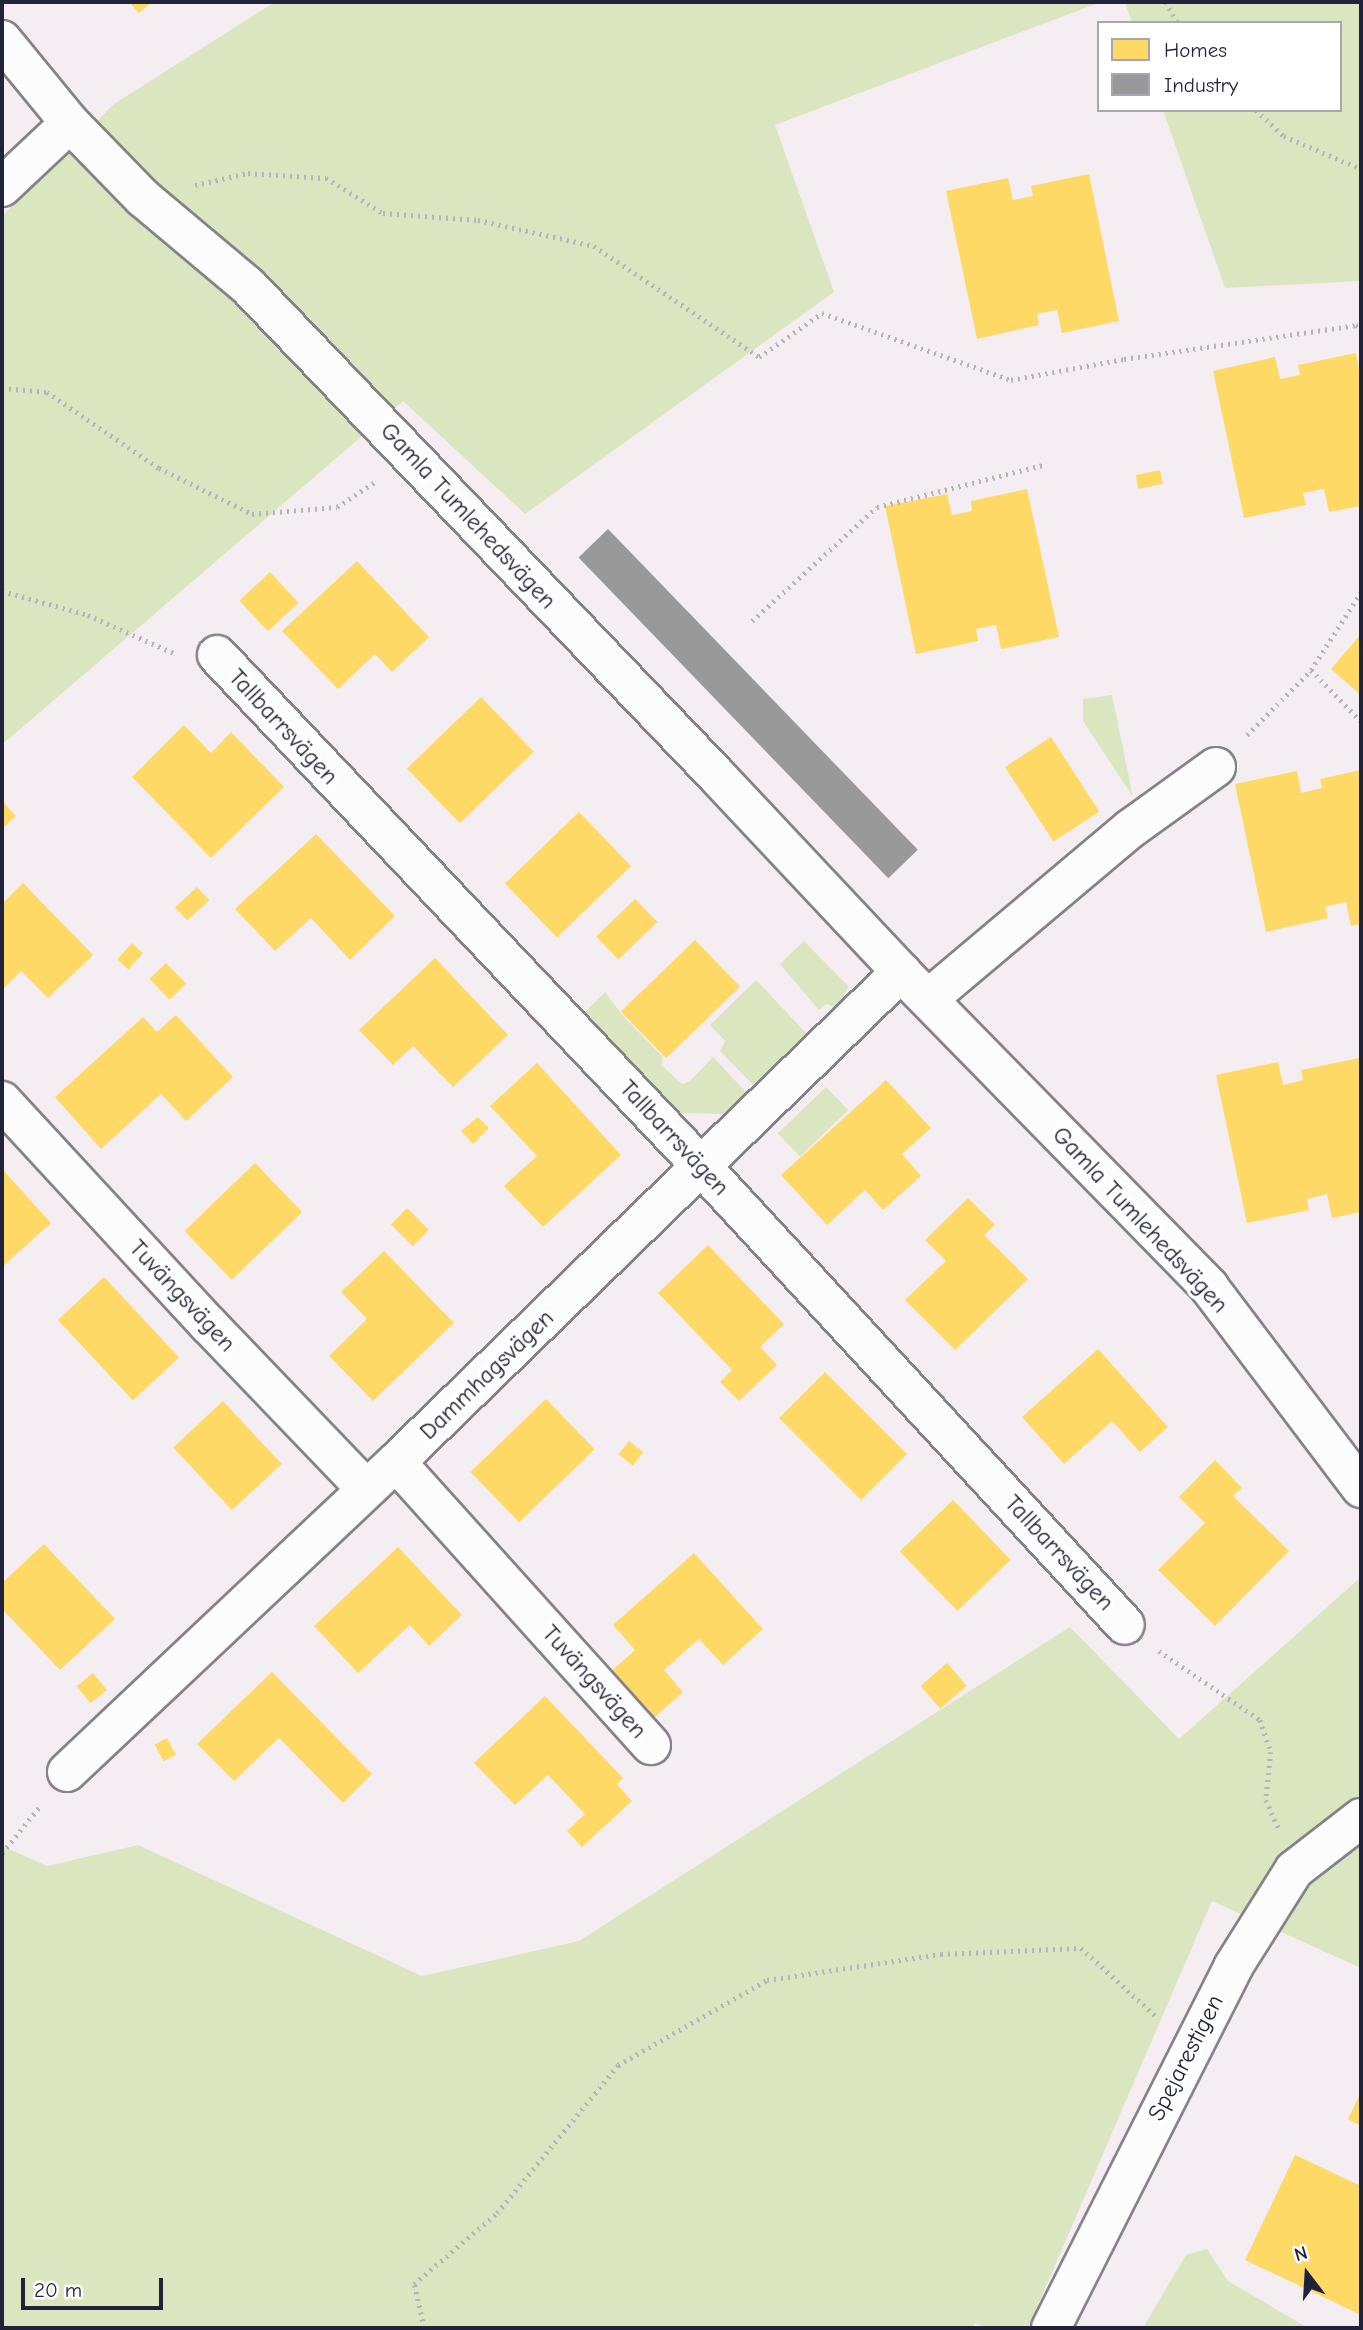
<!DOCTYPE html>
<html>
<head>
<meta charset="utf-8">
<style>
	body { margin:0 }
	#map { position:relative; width:1363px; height:2330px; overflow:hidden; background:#f4eef3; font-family:"Comic Neue",sans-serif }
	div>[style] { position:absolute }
	.green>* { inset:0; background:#dbe5bf; transform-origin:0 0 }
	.homes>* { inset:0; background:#ffd966; transform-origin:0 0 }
	.industry>* { inset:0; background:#999; transform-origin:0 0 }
	.path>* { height:4.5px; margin-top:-2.25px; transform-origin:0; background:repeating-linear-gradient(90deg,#b5b4b8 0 2px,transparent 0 7px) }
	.roads { filter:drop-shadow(2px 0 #858289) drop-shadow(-2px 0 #858289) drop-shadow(0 2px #858289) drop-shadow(0 -2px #858289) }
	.minor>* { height:38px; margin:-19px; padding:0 19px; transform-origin:19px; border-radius:19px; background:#fdfcfd }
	span { translate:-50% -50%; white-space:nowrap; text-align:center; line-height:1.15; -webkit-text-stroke:7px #fff; paint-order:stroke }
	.street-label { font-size:24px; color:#22223b }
	.frame { position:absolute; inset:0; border:4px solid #22223b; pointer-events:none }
	.legend { position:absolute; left:1097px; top:21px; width:245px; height:91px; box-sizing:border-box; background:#fff; border:2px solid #a7a7b1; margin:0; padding:9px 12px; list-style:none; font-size:21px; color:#22223b }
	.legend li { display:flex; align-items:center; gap:14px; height:35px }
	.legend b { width:35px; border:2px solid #a7a7b1 }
	.north { position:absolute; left:1272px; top:2239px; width:70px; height:70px; -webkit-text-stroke:5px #fff; paint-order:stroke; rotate:343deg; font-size:19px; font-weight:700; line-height:28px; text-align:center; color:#22223b }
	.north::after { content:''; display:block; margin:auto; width:24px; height:32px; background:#22223b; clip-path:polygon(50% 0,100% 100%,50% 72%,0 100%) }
	.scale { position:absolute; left:21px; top:2278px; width:142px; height:32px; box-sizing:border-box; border:4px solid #22223b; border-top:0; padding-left:9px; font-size:21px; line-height:24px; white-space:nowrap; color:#22223b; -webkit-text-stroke:5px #fff; paint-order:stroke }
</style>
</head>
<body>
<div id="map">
	<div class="green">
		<i style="clip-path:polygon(275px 2px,1101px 2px,775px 125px,834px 292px,525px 514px,403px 401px,5px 742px,2px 739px,2px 216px,114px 104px)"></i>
		<i style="clip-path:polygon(1125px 2px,1361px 2px,1361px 281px,1225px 288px,1163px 110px,1340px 110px,1340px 23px,1132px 23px)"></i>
		<i style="clip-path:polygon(1112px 695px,1133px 797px,1083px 721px,1083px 699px)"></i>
		<i style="clip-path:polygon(804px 941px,848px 986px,841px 1004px,834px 1007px,826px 1004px,819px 1010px,780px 964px)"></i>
		<i style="clip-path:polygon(756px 980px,808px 1035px,755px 1087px,720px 1051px,725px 1041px,710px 1025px)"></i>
		<i style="clip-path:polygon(605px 992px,623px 1016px,663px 1057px,661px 1065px,682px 1084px,690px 1081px,713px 1057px,747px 1093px,723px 1114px,678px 1113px,584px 1013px)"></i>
		<i style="left:826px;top:1087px;width:32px;height:67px;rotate:46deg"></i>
		<i style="clip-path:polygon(1361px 1577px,1361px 1968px,1212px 1901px,1028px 2328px,988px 2328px,975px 2323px,972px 2328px,2px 2328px,2px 1846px,47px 1866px,138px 1845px,422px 1976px,579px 1941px,1070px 1627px,1179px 1739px)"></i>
		<i style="clip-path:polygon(1207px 2249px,1228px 2281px,1308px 2328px,1144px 2326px,1186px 2255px)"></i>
	</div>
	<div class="homes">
		<i style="clip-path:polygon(129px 2px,152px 2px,139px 13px)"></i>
		<i style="clip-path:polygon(1089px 174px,1119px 321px,1062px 333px,1057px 310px,1037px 314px,1039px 325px,977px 339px,946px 191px,1008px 178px,1013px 200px,1033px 196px,1031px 186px)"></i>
		<i style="clip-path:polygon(1356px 353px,1361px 380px,1361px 506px,1329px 512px,1324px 489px,1303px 493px,1306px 505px,1244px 518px,1213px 371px,1275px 357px,1280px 379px,1300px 375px,1298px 365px)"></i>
		<i style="left:1160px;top:470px;width:14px;height:25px;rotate:78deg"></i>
		<i style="clip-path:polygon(1027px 489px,1059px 637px,1001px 649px,996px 625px,976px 629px,978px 641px,916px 654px,885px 506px,947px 494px,952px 515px,972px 511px,971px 501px)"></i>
		<i style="clip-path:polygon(357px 561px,429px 637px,392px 672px,375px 654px,338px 689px,282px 631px)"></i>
		<i style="left:270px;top:572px;width:42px;height:42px;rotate:47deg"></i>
		<i style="clip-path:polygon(1361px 634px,1361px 695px,1331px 669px)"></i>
		<i style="left:481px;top:697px;width:76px;height:103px;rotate:46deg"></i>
		<i style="clip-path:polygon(184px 725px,211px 753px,231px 732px,284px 787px,211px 858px,132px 777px)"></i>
		<i style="left:1051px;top:737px;width:89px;height:55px;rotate:57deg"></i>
		<i style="clip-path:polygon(1361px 770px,1361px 924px,1351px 926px,1346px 902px,1325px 907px,1328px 918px,1266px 932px,1235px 784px,1297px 771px,1301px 793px,1322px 788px,1320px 779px)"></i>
		<i style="clip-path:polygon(2px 801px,16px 816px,2px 829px)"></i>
		<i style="left:579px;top:812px;width:75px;height:103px;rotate:46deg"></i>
		<i style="clip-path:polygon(316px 834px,395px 916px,350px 960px,311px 918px,275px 951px,235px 909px)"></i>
		<i style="clip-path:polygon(23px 883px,93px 955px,48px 998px,21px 971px,2px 990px,2px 904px)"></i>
		<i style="left:197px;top:887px;width:18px;height:30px;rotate:47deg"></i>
		<i style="left:635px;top:899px;width:32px;height:54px;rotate:46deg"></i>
		<i style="left:695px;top:940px;width:65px;height:103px;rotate:46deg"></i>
		<i style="left:132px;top:943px;width:15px;height:22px;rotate:42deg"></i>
		<i style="clip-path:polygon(435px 958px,508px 1035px,453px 1087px,413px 1046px,393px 1065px,359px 1030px)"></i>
		<i style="left:166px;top:963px;width:29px;height:23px;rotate:46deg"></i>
		<i style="clip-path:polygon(176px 1015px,233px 1077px,186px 1121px,161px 1094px,101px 1149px,55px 1097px,143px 1017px,157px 1032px)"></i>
		<i style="clip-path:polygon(1359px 1058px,1361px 1071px,1361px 1212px,1332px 1218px,1327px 1194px,1307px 1199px,1309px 1210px,1247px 1223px,1216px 1075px,1278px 1062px,1283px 1085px,1303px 1080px,1301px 1070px)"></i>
		<i style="clip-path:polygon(537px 1063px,621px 1155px,543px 1227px,504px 1186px,537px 1156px,490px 1106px)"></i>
		<i style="clip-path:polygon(886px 1080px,931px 1128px,902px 1154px,921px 1176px,883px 1210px,865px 1190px,827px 1225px,781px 1175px)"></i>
		<i style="clip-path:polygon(478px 1117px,489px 1128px,473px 1144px,461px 1131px)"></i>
		<i style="left:255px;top:1163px;width:68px;height:98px;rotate:46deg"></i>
		<i style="clip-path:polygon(2px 1169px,51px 1223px,2px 1267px)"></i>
		<i style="clip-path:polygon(968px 1198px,995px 1225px,984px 1235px,1028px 1279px,955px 1350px,905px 1300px,946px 1261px,925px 1240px)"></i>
		<i style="left:407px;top:1208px;width:31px;height:23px;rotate:45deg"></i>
		<i style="clip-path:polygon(708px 1245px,784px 1324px,760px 1347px,777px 1365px,739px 1401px,720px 1382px,732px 1370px,658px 1293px)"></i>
		<i style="clip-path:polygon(384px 1251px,454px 1323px,373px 1401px,329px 1356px,367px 1319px,341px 1292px)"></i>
		<i style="left:104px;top:1277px;width:110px;height:63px;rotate:47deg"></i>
		<i style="clip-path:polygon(1098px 1349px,1168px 1427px,1140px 1452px,1112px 1421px,1064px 1464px,1022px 1417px)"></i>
		<i style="left:825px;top:1372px;width:116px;height:65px;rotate:45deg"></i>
		<i style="left:546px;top:1399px;width:70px;height:105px;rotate:46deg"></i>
		<i style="left:223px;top:1401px;width:86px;height:68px;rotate:47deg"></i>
		<i style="left:629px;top:1441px;width:18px;height:17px;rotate:38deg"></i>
		<i style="clip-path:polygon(1215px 1460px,1242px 1488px,1233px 1496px,1289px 1551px,1215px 1626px,1158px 1570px,1205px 1523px,1179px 1497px)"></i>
		<i style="left:953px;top:1500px;width:83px;height:74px;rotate:46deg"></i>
		<i style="clip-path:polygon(44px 1544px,115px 1619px,60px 1670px,2px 1609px,2px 1583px)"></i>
		<i style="clip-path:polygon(398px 1547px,462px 1615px,429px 1646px,410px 1625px,358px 1673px,314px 1626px)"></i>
		<i style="clip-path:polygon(694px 1553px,763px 1629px,723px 1665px,699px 1639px,664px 1670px,683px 1692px,648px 1723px,606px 1676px,635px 1650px,613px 1625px)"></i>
		<i style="left:947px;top:1663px;width:30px;height:35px;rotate:49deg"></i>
		<i style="clip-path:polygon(272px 1672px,372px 1774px,343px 1803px,279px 1738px,234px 1781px,197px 1744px)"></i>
		<i style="left:93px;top:1673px;width:22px;height:21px;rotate:51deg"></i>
		<i style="clip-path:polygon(545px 1696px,623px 1778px,617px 1784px,632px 1801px,582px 1847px,567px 1831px,585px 1814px,548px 1775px,515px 1805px,474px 1763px)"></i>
		<i style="left:167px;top:1738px;width:19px;height:14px;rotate:62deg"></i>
		<i style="clip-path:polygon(1361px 2092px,1361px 2126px,1348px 2119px)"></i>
		<i style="clip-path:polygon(1295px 2155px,1361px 2186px,1361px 2315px,1245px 2260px)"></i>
	</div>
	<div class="industry">
		<i style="left:608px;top:529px;width:446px;height:41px;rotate:46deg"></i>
	</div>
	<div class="path">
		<i style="left:1166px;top:2px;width:24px;rotate:60deg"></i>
		<i style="left:1256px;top:110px;width:38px;rotate:43deg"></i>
		<i style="left:1284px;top:136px;width:84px;rotate:23.2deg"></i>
		<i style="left:195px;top:185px;width:54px;rotate:-12.8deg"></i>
		<i style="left:248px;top:173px;width:78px;rotate:3.7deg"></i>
		<i style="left:326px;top:178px;width:67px;rotate:31.6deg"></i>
		<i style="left:383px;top:213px;width:95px;rotate:4.2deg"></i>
		<i style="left:478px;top:220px;width:119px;rotate:12.6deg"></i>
		<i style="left:594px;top:246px;width:199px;rotate:33.9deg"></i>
		<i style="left:759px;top:357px;width:77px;rotate:-34.9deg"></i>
		<i style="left:822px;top:313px;width:201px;rotate:19.5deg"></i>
		<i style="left:1011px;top:380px;width:115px;rotate:-10.5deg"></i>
		<i style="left:1124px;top:359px;width:234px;rotate:-8.3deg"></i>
		<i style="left:1356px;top:325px;width:5px;rotate:22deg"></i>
		<i style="left:2px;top:388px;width:45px;rotate:5.1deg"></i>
		<i style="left:47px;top:392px;width:135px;rotate:34.2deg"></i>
		<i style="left:159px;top:468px;width:104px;rotate:26.3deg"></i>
		<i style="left:252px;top:514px;width:85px;rotate:-4.7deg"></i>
		<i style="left:337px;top:507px;width:45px;rotate:-33.3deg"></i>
		<i style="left:2px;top:591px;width:89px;rotate:15.6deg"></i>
		<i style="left:88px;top:615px;width:96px;rotate:23.9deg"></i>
		<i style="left:752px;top:621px;width:169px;rotate:-42.4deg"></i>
		<i style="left:877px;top:507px;width:171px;rotate:-14.2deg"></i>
		<i style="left:1311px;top:670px;width:71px;rotate:45.6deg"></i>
		<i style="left:1247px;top:735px;width:91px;rotate:-45.4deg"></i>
		<i style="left:1311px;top:670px;width:93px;rotate:-57.3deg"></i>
		<i style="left:1159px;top:1651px;width:122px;rotate:34.3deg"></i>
		<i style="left:1260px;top:1720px;width:34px;rotate:71deg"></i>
		<i style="left:1271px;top:1752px;width:48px;rotate:95.9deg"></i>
		<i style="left:1266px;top:1800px;width:32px;rotate:66deg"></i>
		<i style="left:2px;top:1853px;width:62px;rotate:-50.9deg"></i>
		<i style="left:424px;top:2328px;width:45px;rotate:-102.8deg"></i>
		<i style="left:414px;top:2284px;width:109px;rotate:-40.5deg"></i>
		<i style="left:497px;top:2213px;width:191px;rotate:-50.7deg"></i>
		<i style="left:618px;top:2065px;width:172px;rotate:-29.7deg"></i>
		<i style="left:767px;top:1980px;width:176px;rotate:-8.5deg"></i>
		<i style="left:941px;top:1954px;width:140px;rotate:-2.5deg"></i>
		<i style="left:1081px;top:1948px;width:104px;rotate:42.3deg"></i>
	</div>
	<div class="roads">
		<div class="minor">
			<i style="left:2px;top:40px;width:107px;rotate:50.7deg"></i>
			<i style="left:70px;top:123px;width:105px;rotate:45.8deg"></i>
			<i style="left:143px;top:198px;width:137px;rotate:40deg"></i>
			<i style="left:248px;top:286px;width:681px;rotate:46.25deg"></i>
			<i style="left:719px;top:778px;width:266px;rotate:46.8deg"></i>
			<i style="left:901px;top:972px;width:441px;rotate:45.6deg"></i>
			<i style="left:1209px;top:1287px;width:252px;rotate:52.9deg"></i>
			<i style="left:2px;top:187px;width:93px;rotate:-43.3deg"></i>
			<i style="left:217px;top:655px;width:705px;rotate:46.55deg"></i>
			<i style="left:702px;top:1167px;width:623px;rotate:47.28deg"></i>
			<i style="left:928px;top:999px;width:264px;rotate:-40.1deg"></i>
			<i style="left:1130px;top:829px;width:106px;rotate:-35.8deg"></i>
			<i style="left:2px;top:1101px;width:305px;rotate:47.3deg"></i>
			<i style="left:209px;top:1325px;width:227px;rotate:46.2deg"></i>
			<i style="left:396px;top:1462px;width:381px;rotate:48deg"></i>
			<i style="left:67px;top:1772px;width:452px;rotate:-43.3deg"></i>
			<i style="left:396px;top:1462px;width:704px;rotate:-44.14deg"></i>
			<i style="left:1051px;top:2328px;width:404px;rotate:-63.2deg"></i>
			<i style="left:1233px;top:1967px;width:115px;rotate:-57.8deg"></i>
			<i style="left:1294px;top:1870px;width:85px;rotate:-37.8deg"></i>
		</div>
	</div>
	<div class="street-label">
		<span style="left:468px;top:516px;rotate:47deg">Gamla Tumlehedsvägen</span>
		<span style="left:283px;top:727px;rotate:47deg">Tallbarrsvägen</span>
		<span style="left:674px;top:1138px;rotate:47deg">Tallbarrsvägen</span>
		<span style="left:1140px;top:1220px;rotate:47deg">Gamla Tumlehedsvägen</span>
		<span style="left:182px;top:1296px;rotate:47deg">Tuvängsvägen</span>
		<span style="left:487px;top:1375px;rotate:-44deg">Dammhagsvägen</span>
		<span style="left:1059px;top:1553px;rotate:47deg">Tallbarrsvägen</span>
		<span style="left:594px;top:1682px;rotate:48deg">Tuvängsvägen</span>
		<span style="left:1186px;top:2058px;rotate:-63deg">Spejarestigen</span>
	</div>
	<div class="frame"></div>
	<ul class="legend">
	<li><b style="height:19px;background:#ffd966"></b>Homes</li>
	<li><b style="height:19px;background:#999"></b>Industry</li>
	</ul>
	<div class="north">N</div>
	<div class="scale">20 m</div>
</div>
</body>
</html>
